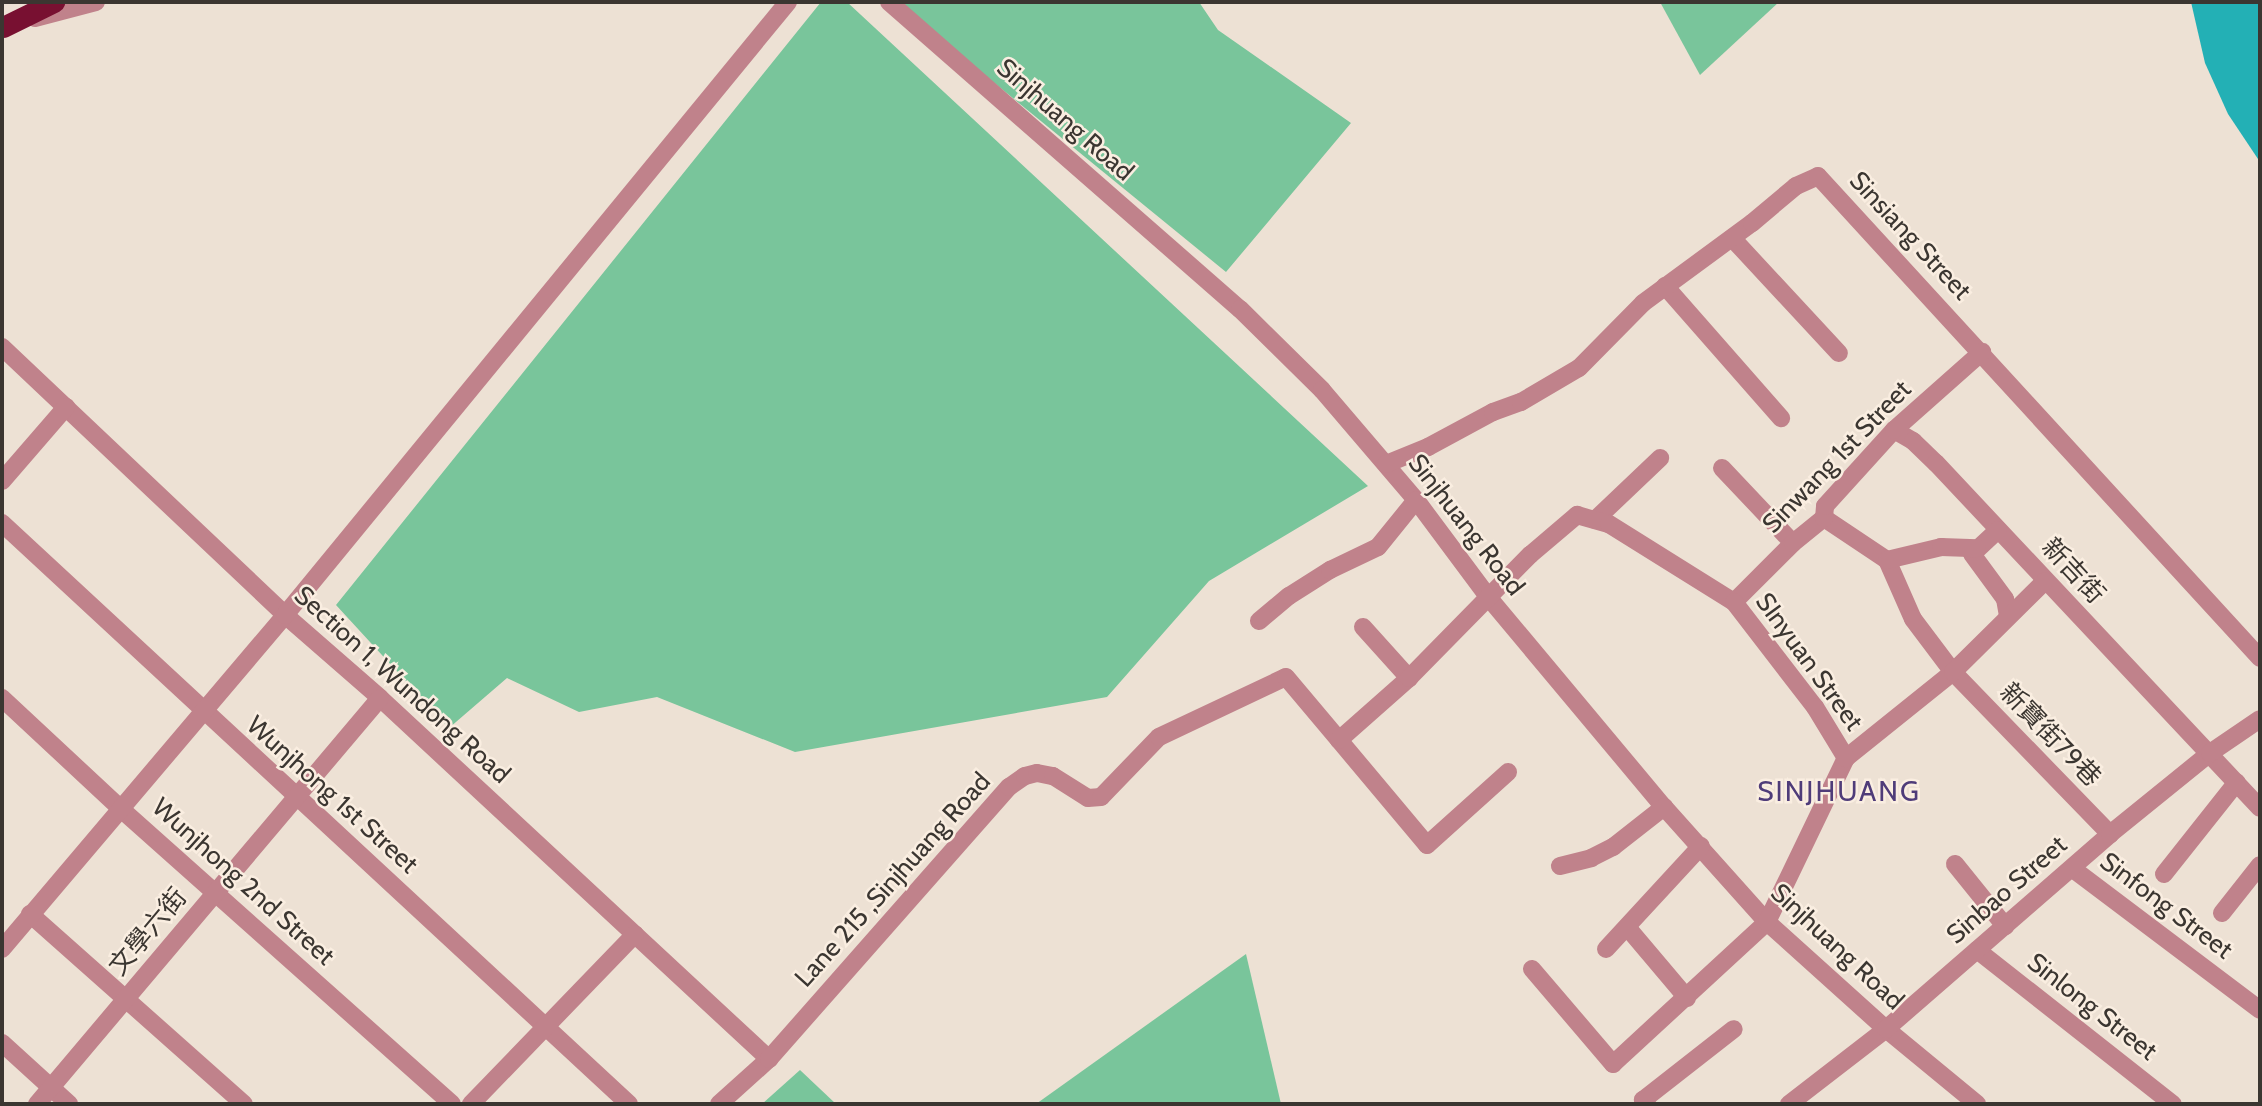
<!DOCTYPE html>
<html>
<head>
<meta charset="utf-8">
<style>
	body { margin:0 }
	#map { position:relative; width:2262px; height:1106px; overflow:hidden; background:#ede1d4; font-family:Cabin,"Noto Sans TC",sans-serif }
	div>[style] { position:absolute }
	.green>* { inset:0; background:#79c59b }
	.water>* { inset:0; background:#23b0b5 }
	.minor>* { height:18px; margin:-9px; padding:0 9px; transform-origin:9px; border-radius:9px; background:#c0828b }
	.highway>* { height:21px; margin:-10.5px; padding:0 10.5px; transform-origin:10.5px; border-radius:10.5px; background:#781031 }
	span { translate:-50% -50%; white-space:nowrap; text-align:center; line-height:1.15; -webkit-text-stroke:5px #faeee1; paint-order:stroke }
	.street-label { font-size:26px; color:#3b3631 }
	.neighbourhood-label { font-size:28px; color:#4f3c79; letter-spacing:2px }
	.frame { position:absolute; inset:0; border:4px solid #3b3631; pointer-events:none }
</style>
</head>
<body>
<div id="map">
	<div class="green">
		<i style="clip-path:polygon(821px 2px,847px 2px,1368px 486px,1209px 581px,1107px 697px,795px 752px,657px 697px,579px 712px,507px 678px,449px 728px,336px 605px)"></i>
		<i style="clip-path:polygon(895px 2px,1199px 2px,1218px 30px,1351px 123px,1226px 272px)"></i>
		<i style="clip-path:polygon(1660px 2px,1779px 2px,1700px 75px)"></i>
		<i style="clip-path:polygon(1246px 954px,1281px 1104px,1036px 1104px)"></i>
		<i style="clip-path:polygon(800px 1070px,836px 1104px,762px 1104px)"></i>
	</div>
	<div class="water">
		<i style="clip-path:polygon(2191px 2px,2260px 2px,2260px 162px,2228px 114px,2205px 63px)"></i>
	</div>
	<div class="minor">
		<i style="left:889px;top:2px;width:466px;rotate:41.2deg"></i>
		<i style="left:1240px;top:309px;width:115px;rotate:44.6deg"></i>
		<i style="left:1322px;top:390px;width:145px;rotate:49.5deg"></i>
		<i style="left:1416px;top:500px;width:122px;rotate:53.3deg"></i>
		<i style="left:1489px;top:598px;width:273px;rotate:50.1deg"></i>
		<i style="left:1664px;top:807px;width:154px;rotate:48.2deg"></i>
		<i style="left:1767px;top:922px;width:160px;rotate:42deg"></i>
		<i style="left:1886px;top:1029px;width:118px;rotate:39.5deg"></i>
		<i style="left:35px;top:18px;width:63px;rotate:-14.7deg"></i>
		<i style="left:1732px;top:238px;width:157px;rotate:47.1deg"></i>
		<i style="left:1665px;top:286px;width:176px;rotate:48.7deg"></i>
		<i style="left:2px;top:347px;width:390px;rotate:43.4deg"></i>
		<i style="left:285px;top:615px;width:126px;rotate:41.1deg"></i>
		<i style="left:380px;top:698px;width:531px;rotate:42.86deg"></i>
		<i style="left:1894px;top:430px;width:22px;rotate:30deg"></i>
		<i style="left:1913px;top:441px;width:32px;rotate:44deg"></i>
		<i style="left:1936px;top:463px;width:473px;rotate:46.8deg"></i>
		<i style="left:1386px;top:464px;width:45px;rotate:-22deg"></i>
		<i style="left:1428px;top:447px;width:74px;rotate:-28.3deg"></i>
		<i style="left:1493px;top:412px;width:30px;rotate:-20deg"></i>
		<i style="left:1521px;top:402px;width:67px;rotate:-30.4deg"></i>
		<i style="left:1579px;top:368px;width:91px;rotate:-45.4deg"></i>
		<i style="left:1643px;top:303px;width:135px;rotate:-36.3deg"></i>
		<i style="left:1752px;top:223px;width:57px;rotate:-40.1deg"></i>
		<i style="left:1796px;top:186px;width:24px;rotate:-24deg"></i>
		<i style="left:1818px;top:176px;width:654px;rotate:47.48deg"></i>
		<i style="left:1722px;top:468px;width:103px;rotate:46.6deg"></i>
		<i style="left:2px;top:481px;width:98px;rotate:-49.1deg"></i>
		<i style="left:1824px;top:518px;width:76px;rotate:33.7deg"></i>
		<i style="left:1887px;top:560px;width:64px;rotate:66.2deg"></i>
		<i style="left:1913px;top:619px;width:66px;rotate:53deg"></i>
		<i style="left:1953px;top:672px;width:226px;rotate:45.9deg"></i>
		<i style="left:1595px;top:520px;width:90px;rotate:-43.6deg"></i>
		<i style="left:2px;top:523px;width:855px;rotate:42.82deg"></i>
		<i style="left:1998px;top:530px;width:35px;rotate:137deg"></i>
		<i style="left:1972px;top:554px;width:56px;rotate:53.7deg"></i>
		<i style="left:2005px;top:599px;width:17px;rotate:80deg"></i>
		<i style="left:1887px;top:560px;width:56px;rotate:-13.5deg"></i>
		<i style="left:1941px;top:547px;width:36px;rotate:2deg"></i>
		<i style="left:1734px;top:602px;width:83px;rotate:-45deg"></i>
		<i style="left:1793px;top:543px;width:40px;rotate:-39deg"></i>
		<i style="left:1824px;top:518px;width:12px;rotate:-85deg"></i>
		<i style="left:1825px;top:506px;width:103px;rotate:-47.8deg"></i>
		<i style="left:1894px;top:430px;width:118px;rotate:-41.6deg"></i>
		<i style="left:1259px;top:621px;width:39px;rotate:-40deg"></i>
		<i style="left:1289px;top:596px;width:49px;rotate:-32.4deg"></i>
		<i style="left:1330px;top:570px;width:53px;rotate:-25.6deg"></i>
		<i style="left:1378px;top:547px;width:60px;rotate:-51deg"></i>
		<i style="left:1363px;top:627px;width:69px;rotate:48deg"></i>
		<i style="left:2px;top:698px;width:163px;rotate:43deg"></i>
		<i style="left:121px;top:809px;width:443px;rotate:41.7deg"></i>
		<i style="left:1339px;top:740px;width:137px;rotate:50deg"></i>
		<i style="left:1427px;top:845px;width:109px;rotate:-42deg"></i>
		<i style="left:1955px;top:864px;width:80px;rotate:51.1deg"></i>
		<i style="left:1560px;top:866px;width:32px;rotate:-14deg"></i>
		<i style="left:1591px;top:858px;width:25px;rotate:-27deg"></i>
		<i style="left:1613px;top:847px;width:65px;rotate:-38.1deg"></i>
		<i style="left:2073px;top:869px;width:234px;rotate:37deg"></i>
		<i style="left:2164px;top:874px;width:117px;rotate:-51.6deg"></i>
		<i style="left:2222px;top:913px;width:61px;rotate:-51.6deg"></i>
		<i style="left:30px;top:914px;width:286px;rotate:41.6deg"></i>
		<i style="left:1627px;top:927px;width:93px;rotate:49.8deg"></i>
		<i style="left:2px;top:949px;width:438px;rotate:-49.7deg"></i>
		<i style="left:285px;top:615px;width:793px;rotate:-50.63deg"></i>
		<i style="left:1606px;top:949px;width:140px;rotate:-47.3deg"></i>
		<i style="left:1977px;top:950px;width:249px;rotate:38.2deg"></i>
		<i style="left:1532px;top:969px;width:125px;rotate:49.5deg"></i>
		<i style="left:1613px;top:1064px;width:209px;rotate:-42.7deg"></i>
		<i style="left:1767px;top:922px;width:182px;rotate:-64.3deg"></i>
		<i style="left:1846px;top:758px;width:137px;rotate:-38.8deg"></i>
		<i style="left:1953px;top:672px;width:129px;rotate:-44.7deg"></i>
		<i style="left:2px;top:1043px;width:91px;rotate:42.3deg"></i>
		<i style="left:37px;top:1104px;width:531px;rotate:-49.81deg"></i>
		<i style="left:471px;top:1104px;width:236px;rotate:-46deg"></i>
		<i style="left:719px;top:1104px;width:67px;rotate:-42deg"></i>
		<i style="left:769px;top:1059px;width:363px;rotate:-48.6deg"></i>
		<i style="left:1009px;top:787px;width:19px;rotate:-35deg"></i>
		<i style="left:1025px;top:776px;width:12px;rotate:-14deg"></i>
		<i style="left:1037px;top:773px;width:16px;rotate:11deg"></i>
		<i style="left:1053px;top:776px;width:41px;rotate:32.2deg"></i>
		<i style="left:1088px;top:798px;width:13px;rotate:-4deg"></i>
		<i style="left:1101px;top:797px;width:83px;rotate:-46deg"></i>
		<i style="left:1159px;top:737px;width:140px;rotate:-25.3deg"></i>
		<i style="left:1286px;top:677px;width:82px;rotate:49.9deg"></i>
		<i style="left:1339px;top:740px;width:94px;rotate:-41.5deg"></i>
		<i style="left:1409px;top:678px;width:173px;rotate:-45.5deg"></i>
		<i style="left:1530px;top:555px;width:62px;rotate:-40.4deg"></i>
		<i style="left:1577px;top:515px;width:33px;rotate:16deg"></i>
		<i style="left:1609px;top:524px;width:147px;rotate:32deg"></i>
		<i style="left:1734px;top:602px;width:133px;rotate:52.4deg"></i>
		<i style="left:1815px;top:707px;width:60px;rotate:58.7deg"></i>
		<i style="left:1647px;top:1104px;width:6px;rotate:-135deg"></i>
		<i style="left:1643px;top:1100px;width:115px;rotate:-38deg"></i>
		<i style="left:1789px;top:1104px;width:123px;rotate:-37.7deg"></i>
		<i style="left:1886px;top:1029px;width:297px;rotate:-41deg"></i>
		<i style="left:2110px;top:834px;width:129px;rotate:-39deg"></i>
		<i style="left:2210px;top:753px;width:60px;rotate:-34.2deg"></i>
	</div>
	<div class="highway">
		<i style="left:3px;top:27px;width:57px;rotate:-26.1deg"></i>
	</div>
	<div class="street-label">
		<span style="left:1065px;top:120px;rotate:41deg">Sinjhuang Road</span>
		<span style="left:1910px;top:236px;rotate:47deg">Sinsiang Street</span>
		<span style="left:1837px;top:457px;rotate:-46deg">Sinwang 1st Street</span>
		<span style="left:1466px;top:525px;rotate:52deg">Sinjhuang Road</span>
		<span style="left:2073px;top:571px;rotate:47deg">新吉街</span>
		<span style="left:1809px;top:662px;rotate:54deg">SInyuan Street</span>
		<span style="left:402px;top:685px;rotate:42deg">Section 1, Wundong Road</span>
		<span style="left:2050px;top:735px;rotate:46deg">新寶街79巷</span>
		<span style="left:332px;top:795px;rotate:42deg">Wunjhong 1st Street</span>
		<span style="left:893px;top:880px;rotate:-48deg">Lane 215 ,Sinjhuang Road</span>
		<span style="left:243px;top:882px;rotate:42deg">Wunjhong 2nd Street</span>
		<span style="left:2007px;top:890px;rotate:-41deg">Sinbao Street</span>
		<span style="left:2166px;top:906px;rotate:37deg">Sinfong Street</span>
		<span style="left:148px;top:932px;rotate:-50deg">文學六街</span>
		<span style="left:1837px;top:947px;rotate:43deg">Sinjhuang Road</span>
		<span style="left:2092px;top:1007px;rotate:38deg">Sinlong Street</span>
	</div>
	<div class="neighbourhood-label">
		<span style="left:1839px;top:791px">SINJHUANG</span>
	</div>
	<div class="frame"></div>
</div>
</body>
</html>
